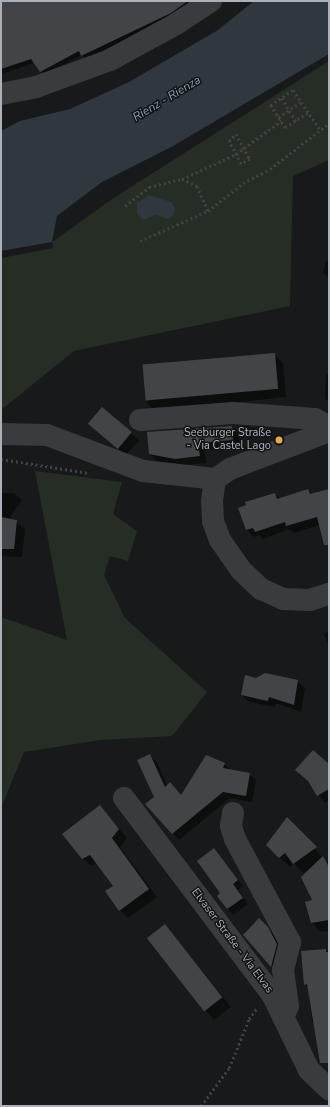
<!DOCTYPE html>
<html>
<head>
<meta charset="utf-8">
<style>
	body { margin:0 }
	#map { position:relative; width:330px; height:1107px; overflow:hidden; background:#18191a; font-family:"Nunito Sans",sans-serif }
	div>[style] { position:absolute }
	.green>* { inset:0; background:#252d25 }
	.water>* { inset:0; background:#2f383e }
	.shadow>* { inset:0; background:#0007; transform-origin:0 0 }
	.building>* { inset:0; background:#434447; transform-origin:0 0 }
	.path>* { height:2.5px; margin-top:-1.25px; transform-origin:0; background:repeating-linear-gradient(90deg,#404246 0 2px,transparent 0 5px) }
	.minor>* { height:22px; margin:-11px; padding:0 11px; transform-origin:11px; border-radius:11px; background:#3a3b3f }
	.dots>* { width:11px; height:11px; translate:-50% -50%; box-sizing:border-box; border:2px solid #131315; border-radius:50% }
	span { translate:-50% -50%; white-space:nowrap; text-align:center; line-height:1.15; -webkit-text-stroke:3px #131315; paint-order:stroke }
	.poi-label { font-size:11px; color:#abb0b9 }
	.right { translate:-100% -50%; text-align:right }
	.street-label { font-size:11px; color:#abb0b9 }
	.water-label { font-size:12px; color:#849eb2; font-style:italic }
	.frame { position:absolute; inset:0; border:2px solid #abb0b9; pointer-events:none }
</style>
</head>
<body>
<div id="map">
	<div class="green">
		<i style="clip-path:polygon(329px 61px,329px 160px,293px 176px,290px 306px,74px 351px,1px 410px,1px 258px,53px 248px,52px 242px,115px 197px)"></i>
		<i style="clip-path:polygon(35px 471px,122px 482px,113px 514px,137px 531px,128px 561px,110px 556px,104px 575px,125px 618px,207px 692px,172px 736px,101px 740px,24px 752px,1px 808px,1px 617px,67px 640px)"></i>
	</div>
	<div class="water">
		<i style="clip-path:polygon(254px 1px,329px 1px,329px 54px,173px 146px,102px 182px,57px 216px,52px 242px,1px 251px,1px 131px,20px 121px,70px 109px,129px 82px,218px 30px)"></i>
		<i style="clip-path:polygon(149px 195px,171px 202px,175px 208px,173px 215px,168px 219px,156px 215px,142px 220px,137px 213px,137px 203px)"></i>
	</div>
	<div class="shadow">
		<i style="clip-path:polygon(1px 1px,187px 1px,190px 6px,174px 16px,86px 59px,82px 55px,44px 75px,34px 63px,1px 74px)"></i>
		<i style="clip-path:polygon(326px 261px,329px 262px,329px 278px,323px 273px)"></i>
		<i style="clip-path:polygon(274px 354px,283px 363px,286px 397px,155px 411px,146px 402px)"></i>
		<i style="clip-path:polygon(326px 374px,329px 374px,329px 402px,325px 398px)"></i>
		<i style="left:102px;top:408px;width:49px;height:20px;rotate:41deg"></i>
		<i style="clip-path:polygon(232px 427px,239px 434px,240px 447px,205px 450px,206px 463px,183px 465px,157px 461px,150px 454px)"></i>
		<i style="clip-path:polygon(308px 490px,312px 494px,329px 490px,329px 526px,322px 524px,294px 533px,290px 529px,263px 539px,259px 535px,254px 537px,247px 530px,275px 494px,280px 499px)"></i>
		<i style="clip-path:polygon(1px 493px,14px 493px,22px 500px,10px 517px,25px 529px,22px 557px,1px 556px)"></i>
		<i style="clip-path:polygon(329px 631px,329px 646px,324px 634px)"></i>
		<i style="clip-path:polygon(265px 674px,298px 681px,305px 688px,301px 712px,276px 703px,275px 707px,249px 702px,242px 695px)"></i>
		<i style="clip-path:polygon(150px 756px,157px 762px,167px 786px,182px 796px,224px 764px,231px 771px,249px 774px,256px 780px,252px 802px,230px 798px,179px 840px,147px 805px,155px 797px)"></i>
		<i style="clip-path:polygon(329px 765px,329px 800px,325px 803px,310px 782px)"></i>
		<i style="clip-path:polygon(100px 806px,127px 838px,120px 847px,157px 897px,128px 918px,120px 910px,114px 886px,97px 863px,91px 866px,83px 858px)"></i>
		<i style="clip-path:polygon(287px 819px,329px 864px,329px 931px,321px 932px,311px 922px,314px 901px,310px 869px,303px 873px,294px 863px,290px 867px,267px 845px)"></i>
		<i style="clip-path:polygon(214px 849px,243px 886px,238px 890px,248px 904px,233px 915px,218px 896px,222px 893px)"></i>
		<i style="clip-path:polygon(259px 920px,274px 934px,283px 951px,277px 972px,265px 957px)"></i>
		<i style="clip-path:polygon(165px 925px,231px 1007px,214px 1020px,205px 1010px)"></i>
		<i style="clip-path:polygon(326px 950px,329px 953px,329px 1054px,312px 1021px,308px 987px,305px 984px)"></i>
	</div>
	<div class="building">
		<i style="clip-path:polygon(1px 1px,188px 1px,171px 13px,81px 56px,79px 51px,40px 72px,31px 59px,1px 69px)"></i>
		<i style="left:275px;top:353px;width:36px;height:133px;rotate:85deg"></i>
		<i style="left:102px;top:407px;width:39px;height:22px;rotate:40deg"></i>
		<i style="clip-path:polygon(232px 426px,233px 440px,198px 443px,200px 456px,175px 459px,149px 454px,147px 432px)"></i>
		<i style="clip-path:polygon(308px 489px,310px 494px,329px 489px,329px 545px,324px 545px,317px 517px,286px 526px,285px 522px,255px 532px,253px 528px,246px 530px,238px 508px,246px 505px,245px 502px,275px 493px,277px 499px)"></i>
		<i style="clip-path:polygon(1px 517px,17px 520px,14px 549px,1px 549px)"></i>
		<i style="clip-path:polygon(265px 673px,298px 680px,294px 705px,269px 697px,268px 701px,241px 695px,245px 675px,256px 678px)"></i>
		<i style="clip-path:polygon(313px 750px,329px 764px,329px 789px,317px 796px,308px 781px,295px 770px)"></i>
		<i style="clip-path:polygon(150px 754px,165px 787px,170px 782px,181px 795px,206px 755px,225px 763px,223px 768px,250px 773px,246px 796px,223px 792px,172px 834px,145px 804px,154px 797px,137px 760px)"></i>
		<i style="clip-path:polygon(100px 805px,119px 829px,112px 838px,149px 889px,119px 911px,105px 891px,113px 886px,90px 855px,82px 859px,62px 834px)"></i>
		<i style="clip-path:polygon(287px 817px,317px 847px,293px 864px,285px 853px,279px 858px,266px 845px)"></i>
		<i style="clip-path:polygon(214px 848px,238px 880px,233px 884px,243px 898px,227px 909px,217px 896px,220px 893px,197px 861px)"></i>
		<i style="clip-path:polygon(323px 856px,329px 867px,329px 920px,311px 923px,305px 902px,312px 900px,301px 877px)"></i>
		<i style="clip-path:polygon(259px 918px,268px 927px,277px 944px,271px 967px,243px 935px)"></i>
		<i style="left:165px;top:924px;width:93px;height:23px;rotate:52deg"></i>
		<i style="clip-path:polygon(326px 949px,326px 952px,329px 952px,329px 1063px,320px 1063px,307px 984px,304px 985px,301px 951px)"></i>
	</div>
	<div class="path">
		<i style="left:282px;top:98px;width:27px;rotate:59deg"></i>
		<i style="left:308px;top:113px;width:27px;rotate:147deg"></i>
		<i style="left:285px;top:128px;width:27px;rotate:-123deg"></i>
		<i style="left:270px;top:105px;width:27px;rotate:-33deg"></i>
		<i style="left:293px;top:90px;width:47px;rotate:55.3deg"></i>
		<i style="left:278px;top:117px;width:27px;rotate:-33deg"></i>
		<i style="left:236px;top:134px;width:29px;rotate:61deg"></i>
		<i style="left:250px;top:159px;width:10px;rotate:151deg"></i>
		<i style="left:241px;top:164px;width:26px;rotate:-118deg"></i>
		<i style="left:229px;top:141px;width:10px;rotate:-45deg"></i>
		<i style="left:182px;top:179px;width:60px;rotate:-24.8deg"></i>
		<i style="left:236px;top:154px;width:56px;rotate:-36.3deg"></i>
		<i style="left:125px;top:206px;width:31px;rotate:-38deg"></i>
		<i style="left:149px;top:187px;width:34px;rotate:-14deg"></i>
		<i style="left:182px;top:179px;width:17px;rotate:25deg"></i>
		<i style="left:197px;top:186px;width:27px;rotate:66deg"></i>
		<i style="left:140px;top:241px;width:74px;rotate:-23.8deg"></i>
		<i style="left:208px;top:211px;width:45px;rotate:-38.7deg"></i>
		<i style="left:243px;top:183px;width:30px;rotate:-27deg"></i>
		<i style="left:270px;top:169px;width:75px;rotate:-37.9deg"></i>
		<i style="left:1px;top:459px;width:89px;rotate:9deg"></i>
		<i style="left:201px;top:1106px;width:47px;rotate:-53.6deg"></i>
		<i style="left:229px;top:1068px;width:53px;rotate:-67.8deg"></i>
		<i style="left:249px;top:1019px;width:14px;rotate:-54deg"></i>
	</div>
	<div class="minor">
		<i style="left:1px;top:94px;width:36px;rotate:-11deg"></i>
		<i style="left:36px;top:87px;width:79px;rotate:-20deg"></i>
		<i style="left:110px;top:60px;width:75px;rotate:-28.6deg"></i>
		<i style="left:176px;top:24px;width:42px;rotate:-33.3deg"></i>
		<i style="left:140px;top:420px;width:93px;rotate:-4.3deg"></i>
		<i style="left:233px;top:413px;width:82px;rotate:4.2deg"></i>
		<i style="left:315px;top:419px;width:16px;rotate:30deg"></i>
		<i style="left:329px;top:431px;width:106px;rotate:159deg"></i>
		<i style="left:230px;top:469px;width:18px;rotate:146deg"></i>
		<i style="left:215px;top:479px;width:22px;rotate:98deg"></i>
		<i style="left:212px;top:501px;width:20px;rotate:87deg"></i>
		<i style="left:213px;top:521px;width:20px;rotate:70deg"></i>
		<i style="left:220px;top:540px;width:37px;rotate:55deg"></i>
		<i style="left:241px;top:570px;width:28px;rotate:44deg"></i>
		<i style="left:261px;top:589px;width:24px;rotate:24deg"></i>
		<i style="left:283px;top:599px;width:27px;rotate:2deg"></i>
		<i style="left:310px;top:600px;width:20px;rotate:-18deg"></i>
		<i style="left:1px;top:434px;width:46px;rotate:1.2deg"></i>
		<i style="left:47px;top:435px;width:103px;rotate:20.6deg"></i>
		<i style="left:143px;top:471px;width:72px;rotate:6.3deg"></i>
		<i style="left:124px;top:798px;width:248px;rotate:53deg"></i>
		<i style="left:273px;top:996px;width:82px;rotate:64.1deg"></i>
		<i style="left:309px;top:1070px;width:28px;rotate:44deg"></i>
		<i style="left:233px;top:813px;width:13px;rotate:99deg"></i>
		<i style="left:231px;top:826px;width:14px;rotate:73deg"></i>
		<i style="left:235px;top:839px;width:117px;rotate:61.9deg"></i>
		<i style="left:290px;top:942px;width:29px;rotate:104deg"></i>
		<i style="left:283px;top:970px;width:36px;rotate:82deg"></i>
		<i style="left:288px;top:1006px;width:10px;rotate:114deg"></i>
	</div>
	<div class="dots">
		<i style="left:279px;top:440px;background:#eaac41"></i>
	</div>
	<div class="poi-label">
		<span class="right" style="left:271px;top:440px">Seeburger Straße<br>- Via Castel Lago</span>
	</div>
	<div class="street-label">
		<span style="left:232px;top:941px;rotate:53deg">Elvaser Straße - Via Elvas</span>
	</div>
	<div class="water-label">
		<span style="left:167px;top:99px;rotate:-31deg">Rienz - Rienza</span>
	</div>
	<div class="frame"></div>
</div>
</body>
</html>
